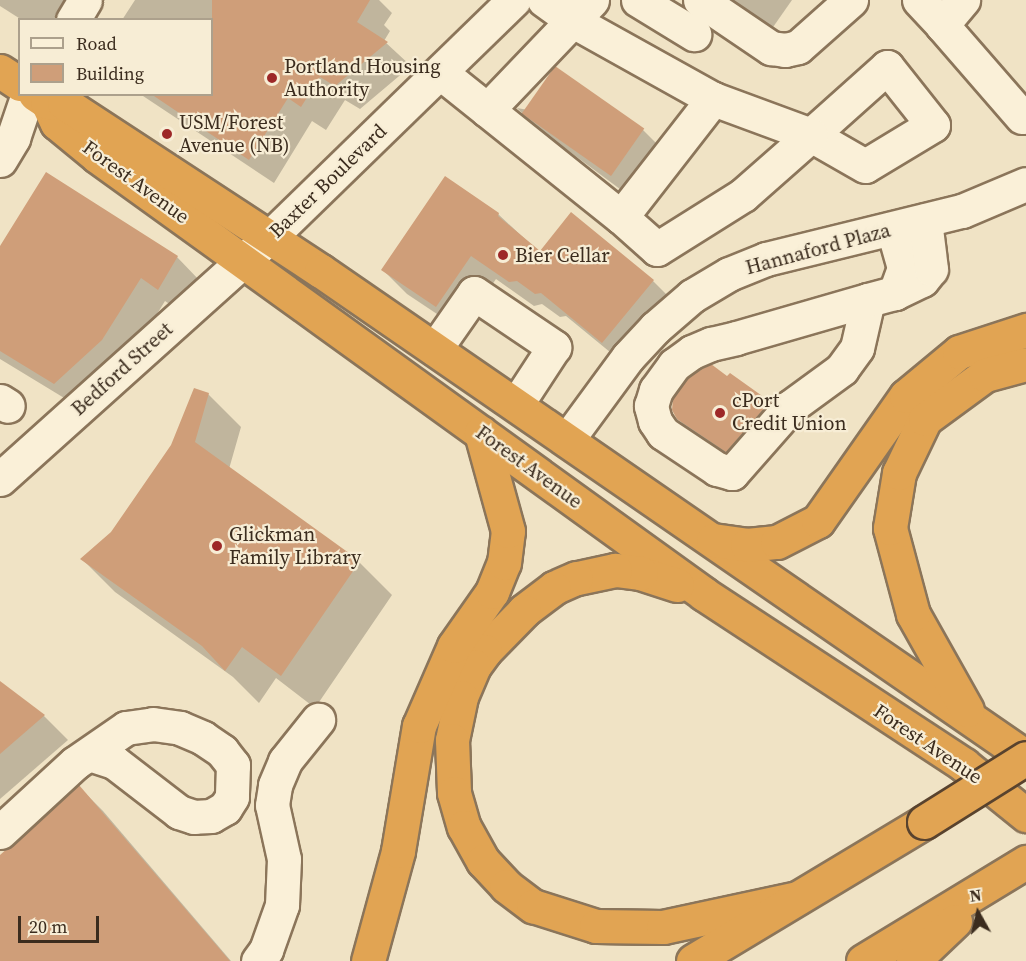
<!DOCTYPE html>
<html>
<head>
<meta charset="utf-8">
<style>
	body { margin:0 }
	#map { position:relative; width:1026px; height:961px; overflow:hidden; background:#f0e3c5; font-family:"Source Serif 4",serif }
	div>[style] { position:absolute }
	.shadow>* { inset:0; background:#0003 }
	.building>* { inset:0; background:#cf9e79; transform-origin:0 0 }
	.roads { filter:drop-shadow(2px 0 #8b755a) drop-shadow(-2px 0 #8b755a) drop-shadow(0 2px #8b755a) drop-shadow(0 -2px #8b755a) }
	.minor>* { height:33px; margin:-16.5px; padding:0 16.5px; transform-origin:16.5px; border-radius:16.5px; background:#faf0d8 }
	.highway>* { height:33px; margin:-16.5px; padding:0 16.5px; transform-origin:16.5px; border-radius:16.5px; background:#e1a453 }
	.bridges { filter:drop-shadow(2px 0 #59432e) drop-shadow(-2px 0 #59432e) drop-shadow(0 2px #59432e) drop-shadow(0 -2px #59432e) }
	.highway-bridge>* { height:33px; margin:-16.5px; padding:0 16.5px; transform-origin:16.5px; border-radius:16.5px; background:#e1a453 }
	.dots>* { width:16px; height:16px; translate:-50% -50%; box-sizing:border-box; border:3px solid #f7edd5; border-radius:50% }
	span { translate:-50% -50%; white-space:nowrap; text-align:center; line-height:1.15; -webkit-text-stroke:4.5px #f7edd5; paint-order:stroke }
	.poi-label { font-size:20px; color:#3b2c1e }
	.left { translate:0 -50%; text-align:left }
	.street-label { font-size:20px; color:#3b2c1e }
	.legend { position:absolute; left:18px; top:18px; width:195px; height:78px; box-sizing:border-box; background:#f7edd5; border:2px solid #aca08c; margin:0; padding:8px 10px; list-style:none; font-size:18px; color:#3b2c1e }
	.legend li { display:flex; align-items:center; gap:12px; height:30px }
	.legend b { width:30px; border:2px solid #aca08c }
	.north { position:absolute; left:948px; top:883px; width:60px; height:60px; -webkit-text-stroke:4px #f7edd5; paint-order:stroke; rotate:352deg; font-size:16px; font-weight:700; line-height:24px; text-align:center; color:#3b2c1e }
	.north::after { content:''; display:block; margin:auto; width:21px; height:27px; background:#3b2c1e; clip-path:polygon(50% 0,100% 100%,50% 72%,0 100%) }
	.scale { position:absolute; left:18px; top:916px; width:81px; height:27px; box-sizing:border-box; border:3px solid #3b2c1e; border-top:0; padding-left:8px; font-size:18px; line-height:21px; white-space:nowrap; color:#3b2c1e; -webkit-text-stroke:4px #f7edd5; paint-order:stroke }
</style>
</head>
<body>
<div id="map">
	<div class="shadow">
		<i style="clip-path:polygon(0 0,94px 0,81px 20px,22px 20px,0 6px)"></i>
		<i style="clip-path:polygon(135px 0,379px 0,392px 13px,384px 25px,390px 31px,384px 41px,411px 66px,360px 109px,345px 100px,326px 130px,312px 121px,274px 183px,140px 94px,212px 94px,212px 20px,122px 20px)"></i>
		<i style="clip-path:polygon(728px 0,792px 0,771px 30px)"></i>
		<i style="clip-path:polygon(517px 108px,643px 130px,661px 148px,628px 195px,535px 126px)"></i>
		<i style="clip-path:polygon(46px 174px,177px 257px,201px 282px,183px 313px,165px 301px,126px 364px,79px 407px,0 359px,0 248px)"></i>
		<i style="clip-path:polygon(498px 214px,540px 253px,653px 281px,677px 305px,627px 366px,566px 316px,560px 317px,542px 304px,534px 306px,496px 279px,461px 330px,407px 294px,383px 270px)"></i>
		<i style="clip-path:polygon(208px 394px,241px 427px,229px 469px,359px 562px,392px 595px,315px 708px,276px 678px,259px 703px,233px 677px,115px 592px,82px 559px,112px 533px)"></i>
		<i style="clip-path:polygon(764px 399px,784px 418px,745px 469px,697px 438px,678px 419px)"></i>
		<i style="clip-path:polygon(0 683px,44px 716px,68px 740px,0 799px)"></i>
		<i style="clip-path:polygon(79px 787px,103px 811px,231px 961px,0 961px,0 859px)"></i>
	</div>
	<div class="building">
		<i style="clip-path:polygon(212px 0,370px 0,357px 22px,388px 42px,335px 86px,320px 77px,301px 107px,288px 98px,249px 160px,151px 94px,212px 94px)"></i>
		<i style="left:555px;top:66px;width:109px;height:58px;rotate:35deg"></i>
		<i style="clip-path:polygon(46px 172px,178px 256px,158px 290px,141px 278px,102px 340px,54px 384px,0 351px,0 246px)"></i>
		<i style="clip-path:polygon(445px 176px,499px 213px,498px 216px,540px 251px,571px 212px,654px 280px,602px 343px,541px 293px,535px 294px,517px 281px,509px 282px,471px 256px,436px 307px,381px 270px)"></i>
		<i style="clip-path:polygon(711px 364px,727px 376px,730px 373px,765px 398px,768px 404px,726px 452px,677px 419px,672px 410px,673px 398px,687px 378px)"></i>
		<i style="clip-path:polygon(194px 388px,209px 393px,195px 442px,360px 561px,281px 676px,242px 647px,225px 671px,202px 646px,80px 559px,111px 532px,171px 445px)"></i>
		<i style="clip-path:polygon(0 681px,45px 715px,0 754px)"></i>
		<i style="clip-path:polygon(79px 785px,230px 961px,0 961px,0 855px)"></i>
	</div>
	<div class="roads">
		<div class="minor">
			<i style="left:638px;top:0;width:66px;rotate:31.3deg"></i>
			<i style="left:700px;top:0;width:86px;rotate:34.1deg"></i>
			<i style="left:771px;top:48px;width:14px;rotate:8deg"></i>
			<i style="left:785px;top:50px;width:13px;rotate:-13deg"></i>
			<i style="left:798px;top:47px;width:71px;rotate:-41.6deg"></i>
			<i style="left:919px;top:0;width:34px;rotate:47deg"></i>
			<i style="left:942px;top:25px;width:33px;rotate:-50deg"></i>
			<i style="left:73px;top:20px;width:23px;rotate:-59deg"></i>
			<i style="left:942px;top:25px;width:122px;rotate:49deg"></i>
			<i style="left:887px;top:67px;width:74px;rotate:51.6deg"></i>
			<i style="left:933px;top:125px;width:79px;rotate:148.9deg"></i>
			<i style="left:865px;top:166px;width:62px;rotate:-150.1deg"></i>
			<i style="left:811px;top:135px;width:102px;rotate:-41.8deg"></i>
			<i style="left:441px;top:73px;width:231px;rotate:38.7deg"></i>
			<i style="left:621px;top:217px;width:150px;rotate:-52.1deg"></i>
			<i style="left:713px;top:99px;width:160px;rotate:-150.9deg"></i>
			<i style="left:573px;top:21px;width:36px;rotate:-144deg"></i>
			<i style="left:487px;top:110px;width:152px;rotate:-46.3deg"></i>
			<i style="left:0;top:160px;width:26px;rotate:-59deg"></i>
			<i style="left:13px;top:138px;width:46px;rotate:-71.2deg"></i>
			<i style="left:621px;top:217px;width:48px;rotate:41.6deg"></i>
			<i style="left:657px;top:249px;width:102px;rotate:-32.1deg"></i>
			<i style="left:743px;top:195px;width:91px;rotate:-41.4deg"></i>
			<i style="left:811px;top:135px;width:104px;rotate:-159.8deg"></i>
			<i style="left:893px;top:229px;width:41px;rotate:74.2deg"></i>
			<i style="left:904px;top:268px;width:27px;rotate:110deg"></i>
			<i style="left:868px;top:300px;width:49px;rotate:102.9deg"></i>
			<i style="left:857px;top:348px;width:26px;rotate:126deg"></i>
			<i style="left:842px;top:369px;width:64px;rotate:143.8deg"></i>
			<i style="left:790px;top:407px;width:88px;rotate:131.3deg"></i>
			<i style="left:732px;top:473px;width:16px;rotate:-165deg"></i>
			<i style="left:717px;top:469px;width:65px;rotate:-146.3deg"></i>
			<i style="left:663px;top:433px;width:14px;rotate:-124deg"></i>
			<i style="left:655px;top:421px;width:16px;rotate:-105deg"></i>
			<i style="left:651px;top:406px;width:17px;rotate:-73deg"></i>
			<i style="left:656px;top:390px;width:31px;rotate:-54deg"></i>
			<i style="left:674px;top:365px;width:22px;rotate:-36deg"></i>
			<i style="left:692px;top:352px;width:21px;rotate:-23deg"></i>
			<i style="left:711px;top:344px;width:26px;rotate:-13deg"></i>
			<i style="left:736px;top:338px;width:137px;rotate:-16.1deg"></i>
			<i style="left:868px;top:300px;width:28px;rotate:-15deg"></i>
			<i style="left:895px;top:293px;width:30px;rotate:-26deg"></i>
			<i style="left:922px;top:280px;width:14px;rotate:-51deg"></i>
			<i style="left:931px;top:269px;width:49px;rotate:-97deg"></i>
			<i style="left:435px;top:349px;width:68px;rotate:-55.1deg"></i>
			<i style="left:474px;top:293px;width:97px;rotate:34deg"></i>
			<i style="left:554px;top:347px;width:69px;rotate:123.2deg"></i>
			<i style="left:0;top:401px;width:9px;rotate:32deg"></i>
			<i style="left:567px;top:440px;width:103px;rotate:-53.7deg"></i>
			<i style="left:628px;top:357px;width:40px;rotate:-47deg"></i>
			<i style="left:655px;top:328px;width:49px;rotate:-40.9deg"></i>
			<i style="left:692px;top:296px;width:43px;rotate:-30.7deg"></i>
			<i style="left:729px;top:274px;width:40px;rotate:-22deg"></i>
			<i style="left:766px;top:259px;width:202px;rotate:-13.8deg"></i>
			<i style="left:962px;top:211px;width:69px;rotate:-22.9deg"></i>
			<i style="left:0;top:479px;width:363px;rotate:-41.9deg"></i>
			<i style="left:270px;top:237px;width:340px;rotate:-44.2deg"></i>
			<i style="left:0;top:832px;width:102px;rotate:-42.6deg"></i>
			<i style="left:75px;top:763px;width:62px;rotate:-34.5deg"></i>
			<i style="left:126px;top:728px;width:27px;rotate:-8deg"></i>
			<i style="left:153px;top:724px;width:27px;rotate:8deg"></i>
			<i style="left:180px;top:728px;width:25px;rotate:23deg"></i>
			<i style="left:203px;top:738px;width:23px;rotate:34deg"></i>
			<i style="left:222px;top:751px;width:18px;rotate:52deg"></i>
			<i style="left:233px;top:765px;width:32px;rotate:92deg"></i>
			<i style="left:232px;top:797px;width:13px;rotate:122deg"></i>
			<i style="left:225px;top:808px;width:16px;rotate:150deg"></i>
			<i style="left:211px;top:816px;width:17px;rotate:177deg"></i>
			<i style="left:194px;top:817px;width:16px;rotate:-162deg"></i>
			<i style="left:179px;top:812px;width:82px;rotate:-142.4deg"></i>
			<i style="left:114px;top:762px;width:25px;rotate:-162deg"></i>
			<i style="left:258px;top:961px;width:14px;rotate:-54deg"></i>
			<i style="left:266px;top:950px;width:48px;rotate:-70.4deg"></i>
			<i style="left:282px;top:905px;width:46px;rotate:-87.5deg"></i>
			<i style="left:284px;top:859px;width:55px;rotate:-102.5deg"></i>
			<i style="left:272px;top:805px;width:20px;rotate:-81deg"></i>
			<i style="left:275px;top:785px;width:26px;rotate:-67deg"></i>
			<i style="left:285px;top:761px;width:53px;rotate:-51.2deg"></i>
		</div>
		<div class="highway">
			<i style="left:0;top:71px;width:24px;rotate:33deg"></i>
			<i style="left:35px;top:94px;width:14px;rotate:34deg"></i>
			<i style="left:47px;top:102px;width:23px;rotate:65deg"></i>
			<i style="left:57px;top:123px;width:52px;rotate:39.5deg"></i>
			<i style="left:97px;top:156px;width:749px;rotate:35.81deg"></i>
			<i style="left:704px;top:594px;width:311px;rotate:33.3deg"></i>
			<i style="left:964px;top:765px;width:80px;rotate:38.9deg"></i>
			<i style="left:47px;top:102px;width:17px;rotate:3deg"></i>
			<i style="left:64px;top:103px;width:307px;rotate:33.2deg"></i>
			<i style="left:321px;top:271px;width:856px;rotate:34.58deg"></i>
			<i style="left:713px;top:540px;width:34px;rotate:8deg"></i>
			<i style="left:747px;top:545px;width:30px;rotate:-6deg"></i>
			<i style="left:777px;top:542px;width:46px;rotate:-27.1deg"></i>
			<i style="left:818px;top:521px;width:153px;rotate:-54.9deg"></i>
			<i style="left:906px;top:396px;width:69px;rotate:-39.7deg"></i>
			<i style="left:959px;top:352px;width:71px;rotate:-18.2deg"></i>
			<i style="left:677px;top:585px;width:38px;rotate:-162deg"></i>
			<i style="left:641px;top:573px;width:26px;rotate:-173deg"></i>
			<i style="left:615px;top:570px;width:40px;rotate:168deg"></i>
			<i style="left:576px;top:578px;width:24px;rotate:156deg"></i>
			<i style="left:554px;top:588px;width:38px;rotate:143deg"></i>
			<i style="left:524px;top:611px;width:56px;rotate:134.3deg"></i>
			<i style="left:485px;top:651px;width:19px;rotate:126deg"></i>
			<i style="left:474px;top:666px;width:34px;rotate:113deg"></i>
			<i style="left:461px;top:697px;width:44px;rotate:101.8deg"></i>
			<i style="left:452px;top:740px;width:53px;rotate:87.8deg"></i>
			<i style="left:454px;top:793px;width:35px;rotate:74deg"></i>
			<i style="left:464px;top:827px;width:39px;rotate:61deg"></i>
			<i style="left:483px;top:861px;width:34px;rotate:47deg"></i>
			<i style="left:506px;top:886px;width:34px;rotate:37deg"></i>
			<i style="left:533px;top:906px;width:66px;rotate:17.6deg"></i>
			<i style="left:596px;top:926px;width:67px;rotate:0.9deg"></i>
			<i style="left:663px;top:927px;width:137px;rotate:-12.2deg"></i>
			<i style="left:967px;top:710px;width:110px;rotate:-119.4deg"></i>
			<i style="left:913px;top:614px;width:89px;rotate:-105deg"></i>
			<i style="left:890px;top:528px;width:56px;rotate:-80.7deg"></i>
			<i style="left:899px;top:473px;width:60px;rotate:-64.3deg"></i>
			<i style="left:925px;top:419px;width:74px;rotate:-36.3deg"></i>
			<i style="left:985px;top:375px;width:42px;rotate:-15deg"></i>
			<i style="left:368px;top:961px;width:114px;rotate:-74.7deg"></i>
			<i style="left:398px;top:851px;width:127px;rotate:-80.5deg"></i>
			<i style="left:419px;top:726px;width:87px;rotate:-66.4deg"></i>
			<i style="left:454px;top:646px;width:66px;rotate:-54.9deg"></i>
			<i style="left:492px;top:592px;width:31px;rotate:-68deg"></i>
			<i style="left:504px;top:563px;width:32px;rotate:-83deg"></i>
			<i style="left:508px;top:531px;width:102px;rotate:-105.4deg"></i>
			<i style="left:693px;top:961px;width:270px;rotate:-31deg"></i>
			<i style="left:863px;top:961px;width:191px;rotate:-31.3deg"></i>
			<i style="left:913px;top:961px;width:58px;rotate:-43.6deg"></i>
		</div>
	</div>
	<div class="bridges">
		<div class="highway-bridge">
			<i style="left:924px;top:822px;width:120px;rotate:-32.1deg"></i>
		</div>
	</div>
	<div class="dots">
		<i style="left:272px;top:78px;background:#9d2828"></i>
		<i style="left:167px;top:134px;background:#9d2828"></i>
		<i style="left:503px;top:255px;background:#9d2828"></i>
		<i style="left:720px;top:413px;background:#9d2828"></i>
		<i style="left:217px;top:546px;background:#9d2828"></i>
	</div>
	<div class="poi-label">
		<span class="left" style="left:284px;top:78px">Portland Housing<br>Authority</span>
		<span class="left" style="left:179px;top:134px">USM/Forest<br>Avenue (NB)</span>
		<span class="left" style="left:515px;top:255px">Bier Cellar</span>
		<span class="left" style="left:732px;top:412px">cPort<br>Credit Union</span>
		<span class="left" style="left:229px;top:546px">Glickman<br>Family Library</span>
	</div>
	<div class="street-label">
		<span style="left:328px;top:181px;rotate:-44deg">Baxter Boulevard</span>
		<span style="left:136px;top:182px;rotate:36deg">Forest Avenue</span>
		<span style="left:818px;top:249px;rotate:-15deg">Hannaford Plaza</span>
		<span style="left:122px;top:369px;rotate:-42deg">Bedford Street</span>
		<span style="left:529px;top:467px;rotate:36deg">Forest Avenue</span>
		<span style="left:928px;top:744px;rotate:34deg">Forest Avenue</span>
	</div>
	<ul class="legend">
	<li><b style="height:8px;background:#faf0d8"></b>Road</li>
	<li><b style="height:16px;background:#cf9e79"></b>Building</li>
	</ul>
	<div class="north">N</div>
	<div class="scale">20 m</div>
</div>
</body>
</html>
